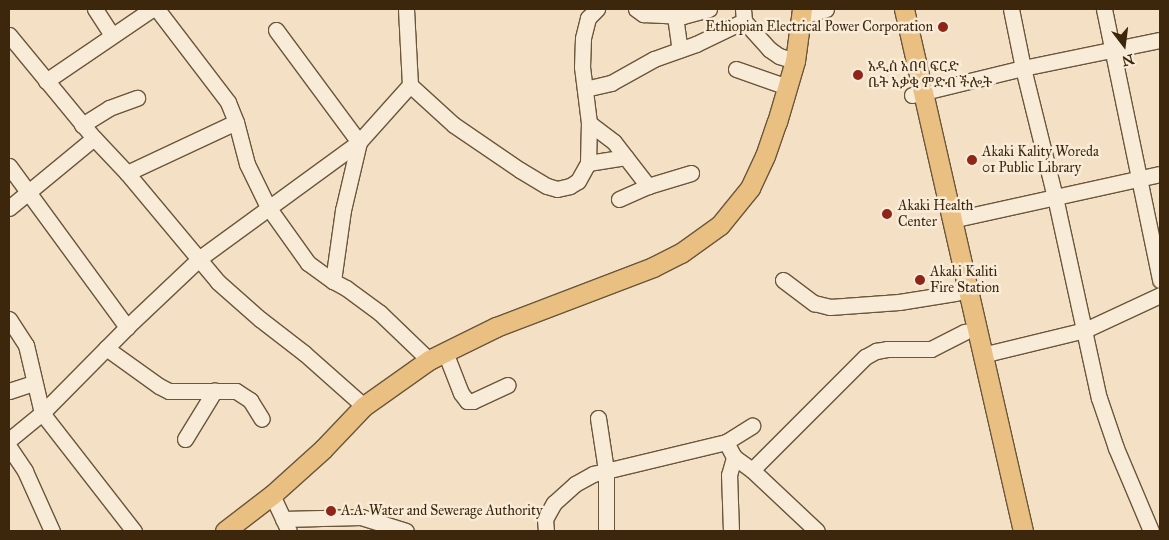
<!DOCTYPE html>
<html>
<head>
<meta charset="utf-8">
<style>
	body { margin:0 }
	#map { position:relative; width:1169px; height:540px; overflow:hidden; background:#f4e1c5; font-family:"IM FELL Great Primer","Noto Serif Ethiopic",serif }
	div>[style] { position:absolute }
	.roads { filter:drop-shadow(1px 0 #6a563a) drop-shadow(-1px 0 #6a563a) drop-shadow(0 1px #6a563a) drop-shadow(0 -1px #6a563a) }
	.minor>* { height:15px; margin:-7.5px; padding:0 7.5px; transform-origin:7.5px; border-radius:7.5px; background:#f8ecd9 }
	.major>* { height:19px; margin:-9.5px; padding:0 9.5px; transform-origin:9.5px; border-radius:9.5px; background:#eac082 }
	.dots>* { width:14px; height:14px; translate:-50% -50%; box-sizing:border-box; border:2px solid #f8ecd9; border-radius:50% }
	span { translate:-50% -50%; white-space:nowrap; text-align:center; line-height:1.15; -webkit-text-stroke:5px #f8ecd9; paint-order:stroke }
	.poi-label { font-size:14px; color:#3c270c }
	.right { translate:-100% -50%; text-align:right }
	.left { translate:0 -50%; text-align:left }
	.frame { position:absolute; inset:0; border:10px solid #3c270c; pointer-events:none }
	.north { position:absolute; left:1099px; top:20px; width:50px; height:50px; -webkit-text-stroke:4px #f8ecd9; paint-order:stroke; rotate:165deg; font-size:14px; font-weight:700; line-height:20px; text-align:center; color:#3c270c }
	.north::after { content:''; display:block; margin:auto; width:18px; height:22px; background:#3c270c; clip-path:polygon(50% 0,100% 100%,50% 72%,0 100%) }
</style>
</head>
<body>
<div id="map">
	<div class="roads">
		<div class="minor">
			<i style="left:95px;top:9px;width:31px;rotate:57deg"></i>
			<i style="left:406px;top:9px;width:76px;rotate:87deg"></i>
			<i style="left:410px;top:85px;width:59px;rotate:42.3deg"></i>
			<i style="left:454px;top:125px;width:80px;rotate:34.3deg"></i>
			<i style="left:520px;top:170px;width:31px;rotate:31deg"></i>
			<i style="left:547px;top:186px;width:10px;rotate:17deg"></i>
			<i style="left:557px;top:189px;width:13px;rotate:-13deg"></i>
			<i style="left:570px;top:186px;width:9px;rotate:-32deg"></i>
			<i style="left:578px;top:181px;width:21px;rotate:-61deg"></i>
			<i style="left:588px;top:163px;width:40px;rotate:-88.6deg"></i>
			<i style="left:589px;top:123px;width:56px;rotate:-97.1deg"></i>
			<i style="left:582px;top:67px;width:29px;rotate:-88deg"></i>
			<i style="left:583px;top:38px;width:21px;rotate:-76deg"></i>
			<i style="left:588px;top:18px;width:13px;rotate:-45deg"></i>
			<i style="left:636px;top:9px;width:9px;rotate:36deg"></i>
			<i style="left:643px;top:14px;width:40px;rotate:2.9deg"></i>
			<i style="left:683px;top:16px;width:27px;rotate:-15deg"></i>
			<i style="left:743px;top:9px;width:12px;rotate:85deg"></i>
			<i style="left:744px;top:21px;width:38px;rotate:48deg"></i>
			<i style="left:769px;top:49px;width:12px;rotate:35deg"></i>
			<i style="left:779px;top:56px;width:17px;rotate:17deg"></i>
			<i style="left:1011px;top:9px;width:60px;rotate:78.5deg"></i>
			<i style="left:1023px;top:68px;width:133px;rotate:76.1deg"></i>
			<i style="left:1055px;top:197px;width:206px;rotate:77.7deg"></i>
			<i style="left:1099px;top:398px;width:53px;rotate:71.2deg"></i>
			<i style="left:1116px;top:448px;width:90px;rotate:67.1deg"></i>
			<i style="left:1104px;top:9px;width:277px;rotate:78.3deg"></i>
			<i style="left:675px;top:16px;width:34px;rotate:82deg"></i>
			<i style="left:802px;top:16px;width:25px;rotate:-16deg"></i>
			<i style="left:276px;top:30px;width:139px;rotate:53.5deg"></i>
			<i style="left:359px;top:142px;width:70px;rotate:103.2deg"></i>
			<i style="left:343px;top:210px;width:72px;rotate:98deg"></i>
			<i style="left:333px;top:281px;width:15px;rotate:28deg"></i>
			<i style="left:346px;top:288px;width:42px;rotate:36.3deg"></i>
			<i style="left:380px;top:313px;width:68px;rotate:43.8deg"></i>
			<i style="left:9px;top:35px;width:134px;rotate:50.5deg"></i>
			<i style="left:94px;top:138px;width:48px;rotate:46.7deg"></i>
			<i style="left:127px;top:173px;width:142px;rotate:50.1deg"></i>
			<i style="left:218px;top:282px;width:56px;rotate:41.4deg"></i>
			<i style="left:260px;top:319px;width:56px;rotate:37.7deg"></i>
			<i style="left:304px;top:353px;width:80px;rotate:41.5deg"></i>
			<i style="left:736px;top:69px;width:54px;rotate:19.4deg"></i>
			<i style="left:46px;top:81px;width:128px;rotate:-34.2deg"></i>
			<i style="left:585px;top:89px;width:27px;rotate:-13deg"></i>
			<i style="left:611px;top:83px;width:49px;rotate:-29.2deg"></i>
			<i style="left:654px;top:59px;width:45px;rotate:-19.7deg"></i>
			<i style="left:696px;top:44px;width:53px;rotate:-25.6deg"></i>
			<i style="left:912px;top:95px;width:114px;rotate:-13.7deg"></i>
			<i style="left:1023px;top:68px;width:140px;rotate:-11.6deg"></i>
			<i style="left:236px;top:122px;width:43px;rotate:75.3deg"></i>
			<i style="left:247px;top:164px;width:48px;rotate:64deg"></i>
			<i style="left:268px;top:207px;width:69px;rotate:54.5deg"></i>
			<i style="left:308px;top:263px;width:31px;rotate:36deg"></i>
			<i style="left:589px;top:123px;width:31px;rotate:37deg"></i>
			<i style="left:614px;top:142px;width:56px;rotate:52.3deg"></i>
			<i style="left:82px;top:125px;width:32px;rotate:-32deg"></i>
			<i style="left:109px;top:108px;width:30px;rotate:-20deg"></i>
			<i style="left:588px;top:163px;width:38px;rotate:-9deg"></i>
			<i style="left:9px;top:166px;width:200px;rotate:53.8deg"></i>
			<i style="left:127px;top:173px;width:120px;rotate:-25.1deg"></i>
			<i style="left:236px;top:122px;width:22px;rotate:-112deg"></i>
			<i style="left:228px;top:102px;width:117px;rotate:-127.4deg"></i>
			<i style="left:619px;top:199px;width:32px;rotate:-24deg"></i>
			<i style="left:648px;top:186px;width:45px;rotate:-16.8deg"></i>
			<i style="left:9px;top:208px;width:110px;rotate:-39.5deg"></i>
			<i style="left:951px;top:220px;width:214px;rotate:-12.4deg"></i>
			<i style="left:783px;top:280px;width:39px;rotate:37deg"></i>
			<i style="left:814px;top:303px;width:16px;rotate:14deg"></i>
			<i style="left:830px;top:307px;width:69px;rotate:-4.1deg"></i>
			<i style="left:899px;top:302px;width:58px;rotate:-9deg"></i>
			<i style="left:9px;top:319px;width:31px;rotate:57deg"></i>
			<i style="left:26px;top:345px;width:70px;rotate:76.8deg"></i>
			<i style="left:42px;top:413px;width:150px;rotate:52.1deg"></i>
			<i style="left:106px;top:348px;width:65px;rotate:35.6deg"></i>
			<i style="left:159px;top:386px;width:11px;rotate:27deg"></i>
			<i style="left:169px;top:391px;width:67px"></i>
			<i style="left:236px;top:391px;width:17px;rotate:33deg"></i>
			<i style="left:250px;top:400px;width:22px;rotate:58deg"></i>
			<i style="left:445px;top:352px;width:44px;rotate:68.7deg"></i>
			<i style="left:461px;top:393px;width:10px;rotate:53deg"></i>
			<i style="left:467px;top:401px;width:6px"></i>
			<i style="left:473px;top:401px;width:38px;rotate:-25deg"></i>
			<i style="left:982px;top:355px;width:106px;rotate:-13.6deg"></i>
			<i style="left:1085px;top:330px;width:83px;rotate:-25deg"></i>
			<i style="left:9px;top:391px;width:26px;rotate:-18deg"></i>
			<i style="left:598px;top:418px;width:53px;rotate:81.3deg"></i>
			<i style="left:606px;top:470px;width:61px;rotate:90deg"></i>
			<i style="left:185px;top:439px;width:57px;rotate:-58.5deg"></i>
			<i style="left:9px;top:440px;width:43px;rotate:-39.3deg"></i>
			<i style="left:42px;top:413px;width:121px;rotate:-45.3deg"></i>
			<i style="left:127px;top:327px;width:100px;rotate:-43.4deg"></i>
			<i style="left:200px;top:258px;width:197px;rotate:-36.1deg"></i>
			<i style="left:359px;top:142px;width:76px;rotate:-48.2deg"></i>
			<i style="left:726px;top:442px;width:17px;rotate:62deg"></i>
			<i style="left:734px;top:457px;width:22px;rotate:36deg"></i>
			<i style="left:752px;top:470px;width:89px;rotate:43.2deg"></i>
			<i style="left:9px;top:447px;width:29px;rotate:56deg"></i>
			<i style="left:25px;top:471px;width:66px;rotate:65.8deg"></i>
			<i style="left:752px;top:470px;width:160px;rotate:-45deg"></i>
			<i style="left:865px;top:357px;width:13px;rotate:-29deg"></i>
			<i style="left:876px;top:351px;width:11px;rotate:-10deg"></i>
			<i style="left:887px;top:349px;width:44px"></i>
			<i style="left:931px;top:349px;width:38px;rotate:-27deg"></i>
			<i style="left:272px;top:495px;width:40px;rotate:65deg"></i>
			<i style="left:283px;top:519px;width:78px;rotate:-1.5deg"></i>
			<i style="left:361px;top:517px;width:47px;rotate:17.3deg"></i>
			<i style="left:546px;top:531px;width:12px;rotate:-95deg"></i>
			<i style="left:545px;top:519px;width:18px;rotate:-61deg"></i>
			<i style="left:554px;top:503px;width:28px;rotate:-42deg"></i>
			<i style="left:575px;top:484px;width:21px;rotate:-29deg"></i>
			<i style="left:593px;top:474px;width:137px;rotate:-13.5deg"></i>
			<i style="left:726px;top:442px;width:31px;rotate:-32deg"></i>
			<i style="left:731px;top:531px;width:56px;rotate:-92deg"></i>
			<i style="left:729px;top:475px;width:19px;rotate:-74deg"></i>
		</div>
		<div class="major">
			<i style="left:904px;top:9px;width:535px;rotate:77.16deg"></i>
			<i style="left:225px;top:531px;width:59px;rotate:-37.5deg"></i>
			<i style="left:272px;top:495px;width:69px;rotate:-42deg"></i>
			<i style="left:323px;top:449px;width:59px;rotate:-46.4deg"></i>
			<i style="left:364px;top:406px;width:80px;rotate:-35.3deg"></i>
			<i style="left:429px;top:360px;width:75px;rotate:-26.2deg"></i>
			<i style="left:496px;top:327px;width:168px;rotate:-20.9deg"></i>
			<i style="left:653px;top:267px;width:31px;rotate:-27deg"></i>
			<i style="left:681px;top:253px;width:48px;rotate:-35.7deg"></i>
			<i style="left:720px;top:225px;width:48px;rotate:-51deg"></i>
			<i style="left:750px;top:188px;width:35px;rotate:-65deg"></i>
			<i style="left:765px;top:156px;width:36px;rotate:-71deg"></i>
			<i style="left:777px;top:122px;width:64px;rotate:-73.6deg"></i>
			<i style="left:795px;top:61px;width:52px;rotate:-82.3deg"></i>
		</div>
	</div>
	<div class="dots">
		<i style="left:943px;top:27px;background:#8f2418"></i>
		<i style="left:858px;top:75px;background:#8f2418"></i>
		<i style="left:972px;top:160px;background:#8f2418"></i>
		<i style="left:887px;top:214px;background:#8f2418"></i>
		<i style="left:920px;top:280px;background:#8f2418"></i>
		<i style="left:331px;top:511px;background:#8f2418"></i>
	</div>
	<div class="poi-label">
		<span class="right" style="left:933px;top:27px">Ethiopian Electrical Power Corporation</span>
		<span class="left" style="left:868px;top:75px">አዲስ አበባ ፍርድ<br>ቤት አቃቂ ምድብ ችሎት</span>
		<span class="left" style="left:982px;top:160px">Akaki Kality Woreda<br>01 Public Library</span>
		<span class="left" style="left:898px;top:214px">Akaki Health<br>Center</span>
		<span class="left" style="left:930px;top:280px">Akaki Kaliti<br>Fire Station</span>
		<span class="left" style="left:341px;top:511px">A.A. Water and Sewerage Authority</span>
	</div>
	<div class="frame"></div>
	<div class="north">N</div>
</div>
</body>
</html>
